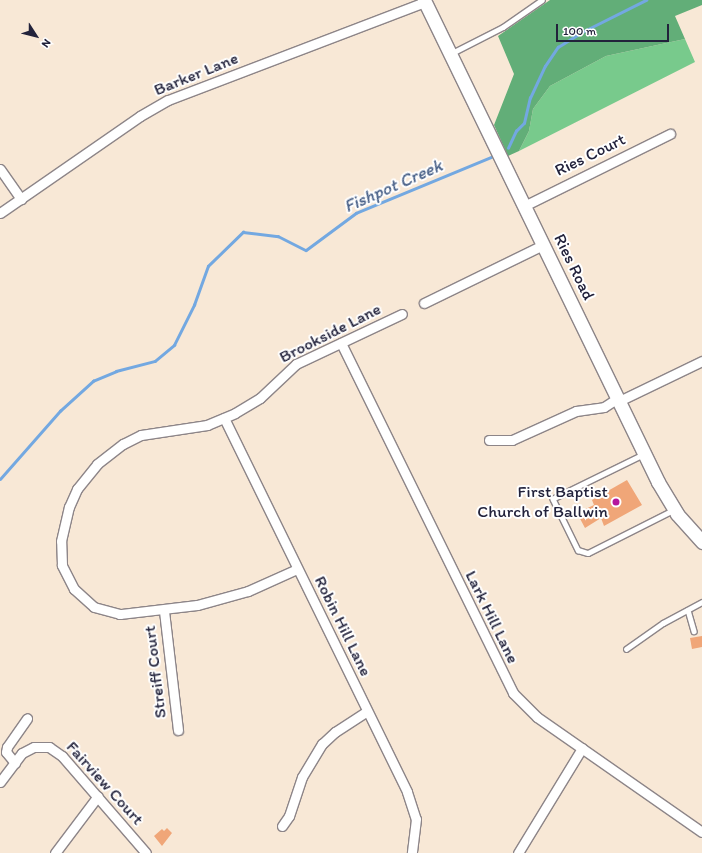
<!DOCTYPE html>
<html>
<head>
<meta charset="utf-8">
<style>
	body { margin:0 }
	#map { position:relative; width:702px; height:853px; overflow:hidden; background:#f8e8d6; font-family:Itim,sans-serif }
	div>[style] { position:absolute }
	.green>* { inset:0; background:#78ca8c }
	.forest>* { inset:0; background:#62ae78 }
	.stream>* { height:2.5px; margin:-1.25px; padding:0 1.25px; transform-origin:1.25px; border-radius:1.25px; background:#73a8e1 }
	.building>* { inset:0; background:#f0a678 }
	.roads { filter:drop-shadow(1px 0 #8d8588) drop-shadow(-1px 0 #8d8588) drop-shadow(0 1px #8d8588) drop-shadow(0 -1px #8d8588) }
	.lane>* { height:4.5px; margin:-2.25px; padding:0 2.25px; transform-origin:2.25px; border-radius:2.25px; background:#fff }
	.street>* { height:9px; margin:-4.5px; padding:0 4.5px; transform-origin:4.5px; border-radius:4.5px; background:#fff }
	.secondary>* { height:13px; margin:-6.5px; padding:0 6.5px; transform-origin:6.5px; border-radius:6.5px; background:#fff }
	.dots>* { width:11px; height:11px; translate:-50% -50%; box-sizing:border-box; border:2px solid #fff; border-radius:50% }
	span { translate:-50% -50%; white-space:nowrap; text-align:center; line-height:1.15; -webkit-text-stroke:4px #fff; paint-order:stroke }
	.street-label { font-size:17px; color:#22223b }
	.poi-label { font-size:17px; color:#22223b }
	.right { translate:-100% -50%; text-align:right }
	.water-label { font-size:18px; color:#465e86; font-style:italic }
	.north { position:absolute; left:16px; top:16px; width:40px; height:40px; -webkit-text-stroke:3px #fff; paint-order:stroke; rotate:126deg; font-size:11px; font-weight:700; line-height:16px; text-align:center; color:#22223b }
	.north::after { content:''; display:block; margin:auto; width:14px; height:18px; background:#22223b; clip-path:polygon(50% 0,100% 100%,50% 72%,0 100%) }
	.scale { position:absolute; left:556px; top:24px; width:113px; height:18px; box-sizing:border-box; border:2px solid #22223b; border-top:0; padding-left:5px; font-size:12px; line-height:14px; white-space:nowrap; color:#22223b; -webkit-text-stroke:3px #fff; paint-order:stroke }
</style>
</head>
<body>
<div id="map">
	<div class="green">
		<i style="clip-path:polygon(685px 39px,695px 62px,519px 151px,529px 131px,533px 109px,550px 86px,606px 56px)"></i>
	</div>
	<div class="forest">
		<i style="clip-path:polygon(550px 0,702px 0,702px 5px,675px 16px,685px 39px,606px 56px,550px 86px,533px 109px,529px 131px,519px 151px,508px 156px,494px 125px,514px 74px,498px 36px)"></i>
	</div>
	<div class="stream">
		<i style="left:508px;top:148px;width:19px;rotate:-65deg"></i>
		<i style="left:516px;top:131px;width:11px;rotate:-45deg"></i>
		<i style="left:524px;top:123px;width:26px;rotate:-77deg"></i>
		<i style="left:530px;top:98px;width:35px;rotate:-65deg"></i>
		<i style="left:545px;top:66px;width:23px;rotate:-56deg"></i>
		<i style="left:558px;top:47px;width:26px;rotate:-32deg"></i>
		<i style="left:580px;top:33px;width:74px;rotate:-26.6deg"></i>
		<i style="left:0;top:479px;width:91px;rotate:-48.6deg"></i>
		<i style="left:60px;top:411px;width:45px;rotate:-42.3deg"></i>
		<i style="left:93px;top:381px;width:25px;rotate:-23deg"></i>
		<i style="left:116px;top:371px;width:40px;rotate:-14.4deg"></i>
		<i style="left:155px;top:361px;width:25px;rotate:-40deg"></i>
		<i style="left:174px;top:345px;width:45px;rotate:-63.4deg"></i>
		<i style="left:194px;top:305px;width:41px;rotate:-70.3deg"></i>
		<i style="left:208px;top:266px;width:49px;rotate:-44.2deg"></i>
		<i style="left:243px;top:232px;width:35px;rotate:7deg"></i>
		<i style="left:278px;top:236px;width:31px;rotate:27deg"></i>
		<i style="left:306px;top:250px;width:62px;rotate:-36.5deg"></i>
		<i style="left:356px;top:213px;width:146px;rotate:-22.5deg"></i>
	</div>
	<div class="building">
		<i style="clip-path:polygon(627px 480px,642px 505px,604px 526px,601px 518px,585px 528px,577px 513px,594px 505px,592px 500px)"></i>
		<i style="clip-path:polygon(702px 636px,702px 647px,692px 649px,690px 638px)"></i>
		<i style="clip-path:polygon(167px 828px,172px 833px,162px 846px,154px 836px,162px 829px,164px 831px)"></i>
	</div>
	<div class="roads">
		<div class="lane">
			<i style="left:452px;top:53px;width:57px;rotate:-27deg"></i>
			<i style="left:503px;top:27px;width:47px;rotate:-34.7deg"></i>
			<i style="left:643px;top:455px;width:100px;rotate:153.9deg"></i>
			<i style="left:553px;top:499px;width:57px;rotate:63.9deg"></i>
			<i style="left:578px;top:550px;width:10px;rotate:17deg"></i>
			<i style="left:588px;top:553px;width:95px;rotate:-26.8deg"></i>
			<i style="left:688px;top:610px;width:22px;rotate:74deg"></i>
			<i style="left:626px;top:649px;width:45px;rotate:-35.1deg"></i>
			<i style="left:663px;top:623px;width:44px;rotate:-28.3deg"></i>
		</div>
		<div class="street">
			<i style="left:0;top:169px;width:37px;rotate:55deg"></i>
			<i style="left:524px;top:206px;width:163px;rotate:-26.3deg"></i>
			<i style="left:0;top:213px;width:170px;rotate:-34.7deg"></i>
			<i style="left:140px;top:116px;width:32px;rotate:-30deg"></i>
			<i style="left:168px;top:100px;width:275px;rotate:-20.9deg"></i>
			<i style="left:424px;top:303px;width:132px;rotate:-26deg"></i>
			<i style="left:341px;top:343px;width:390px;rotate:63.8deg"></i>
			<i style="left:513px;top:693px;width:34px;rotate:45deg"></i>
			<i style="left:537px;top:717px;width:201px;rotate:34.9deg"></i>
			<i style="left:619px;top:401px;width:92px;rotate:-25.7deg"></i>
			<i style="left:224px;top:418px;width:416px;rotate:63.9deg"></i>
			<i style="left:407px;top:792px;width:28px;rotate:72deg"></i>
			<i style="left:416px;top:819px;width:34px;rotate:97deg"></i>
			<i style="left:489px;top:440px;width:23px"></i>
			<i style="left:512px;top:440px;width:70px;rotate:-24.4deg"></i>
			<i style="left:576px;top:411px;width:28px;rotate:-8deg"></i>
			<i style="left:604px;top:407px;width:17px;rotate:-33deg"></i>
			<i style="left:297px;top:569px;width:54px;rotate:155.8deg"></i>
			<i style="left:248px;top:591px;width:53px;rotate:164.6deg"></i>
			<i style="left:197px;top:605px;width:78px;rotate:173.3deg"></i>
			<i style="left:120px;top:614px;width:27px;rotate:-165deg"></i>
			<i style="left:94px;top:607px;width:27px;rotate:-138deg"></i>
			<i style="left:74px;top:589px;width:27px;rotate:-117deg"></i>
			<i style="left:62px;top:565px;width:24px;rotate:-92deg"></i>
			<i style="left:61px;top:541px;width:35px;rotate:-77deg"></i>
			<i style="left:69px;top:507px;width:20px;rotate:-66deg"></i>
			<i style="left:77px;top:489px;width:32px;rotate:-51deg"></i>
			<i style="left:97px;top:464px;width:33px;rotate:-38deg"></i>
			<i style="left:123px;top:444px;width:20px;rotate:-27deg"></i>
			<i style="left:141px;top:435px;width:67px;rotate:-8.6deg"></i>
			<i style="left:207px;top:425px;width:30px;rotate:-23deg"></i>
			<i style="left:235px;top:413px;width:29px;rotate:-31deg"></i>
			<i style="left:260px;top:398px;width:50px;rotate:-43.4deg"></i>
			<i style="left:296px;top:364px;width:117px;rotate:-25.3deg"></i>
			<i style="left:164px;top:611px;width:120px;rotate:83.3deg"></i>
			<i style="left:15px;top:763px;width:14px;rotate:-129deg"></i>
			<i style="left:6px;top:752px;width:5px;rotate:-79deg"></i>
			<i style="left:7px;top:747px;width:35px;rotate:-55deg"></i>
			<i style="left:0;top:782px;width:36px;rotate:-53deg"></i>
			<i style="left:22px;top:753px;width:13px;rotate:-27deg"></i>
			<i style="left:34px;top:747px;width:15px"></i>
			<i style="left:49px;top:747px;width:16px;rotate:35deg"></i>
			<i style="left:62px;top:756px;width:128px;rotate:49.1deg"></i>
			<i style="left:282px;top:826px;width:12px;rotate:-55deg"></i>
			<i style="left:289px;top:816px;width:41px;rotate:-71.6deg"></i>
			<i style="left:302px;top:777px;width:39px;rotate:-59deg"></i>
			<i style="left:322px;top:744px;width:18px;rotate:-43deg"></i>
			<i style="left:335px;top:732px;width:38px;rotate:-33deg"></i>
			<i style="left:55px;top:853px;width:71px;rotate:-53deg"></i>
			<i style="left:518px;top:853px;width:123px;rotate:-58.6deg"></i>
		</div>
		<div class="secondary">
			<i style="left:424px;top:0;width:536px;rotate:64.1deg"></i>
			<i style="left:658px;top:482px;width:37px;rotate:59deg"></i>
			<i style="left:677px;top:514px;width:38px;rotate:48deg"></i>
		</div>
	</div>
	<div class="dots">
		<i style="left:616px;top:502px;background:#b5179e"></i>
	</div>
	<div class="street-label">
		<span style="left:196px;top:74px;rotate:-22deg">Barker Lane</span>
		<span style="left:590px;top:155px;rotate:-26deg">Ries Court</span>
		<span style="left:574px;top:267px;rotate:64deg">Ries Road</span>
		<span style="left:330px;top:333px;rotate:-27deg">Brookside Lane</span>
		<span style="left:492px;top:617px;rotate:64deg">Lark Hill Lane</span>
		<span style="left:343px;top:626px;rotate:64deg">Robin Hill Lane</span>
		<span style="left:155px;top:672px;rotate:-97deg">Streiff Court</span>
		<span style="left:105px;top:783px;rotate:48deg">Fairview Court</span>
	</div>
	<div class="poi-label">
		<span class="right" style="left:608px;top:502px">First Baptist<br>Church of Ballwin</span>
	</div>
	<div class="water-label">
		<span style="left:393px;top:186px;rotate:-24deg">Fishpot Creek</span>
	</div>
	<div class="north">N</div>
	<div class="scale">100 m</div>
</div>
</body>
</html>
